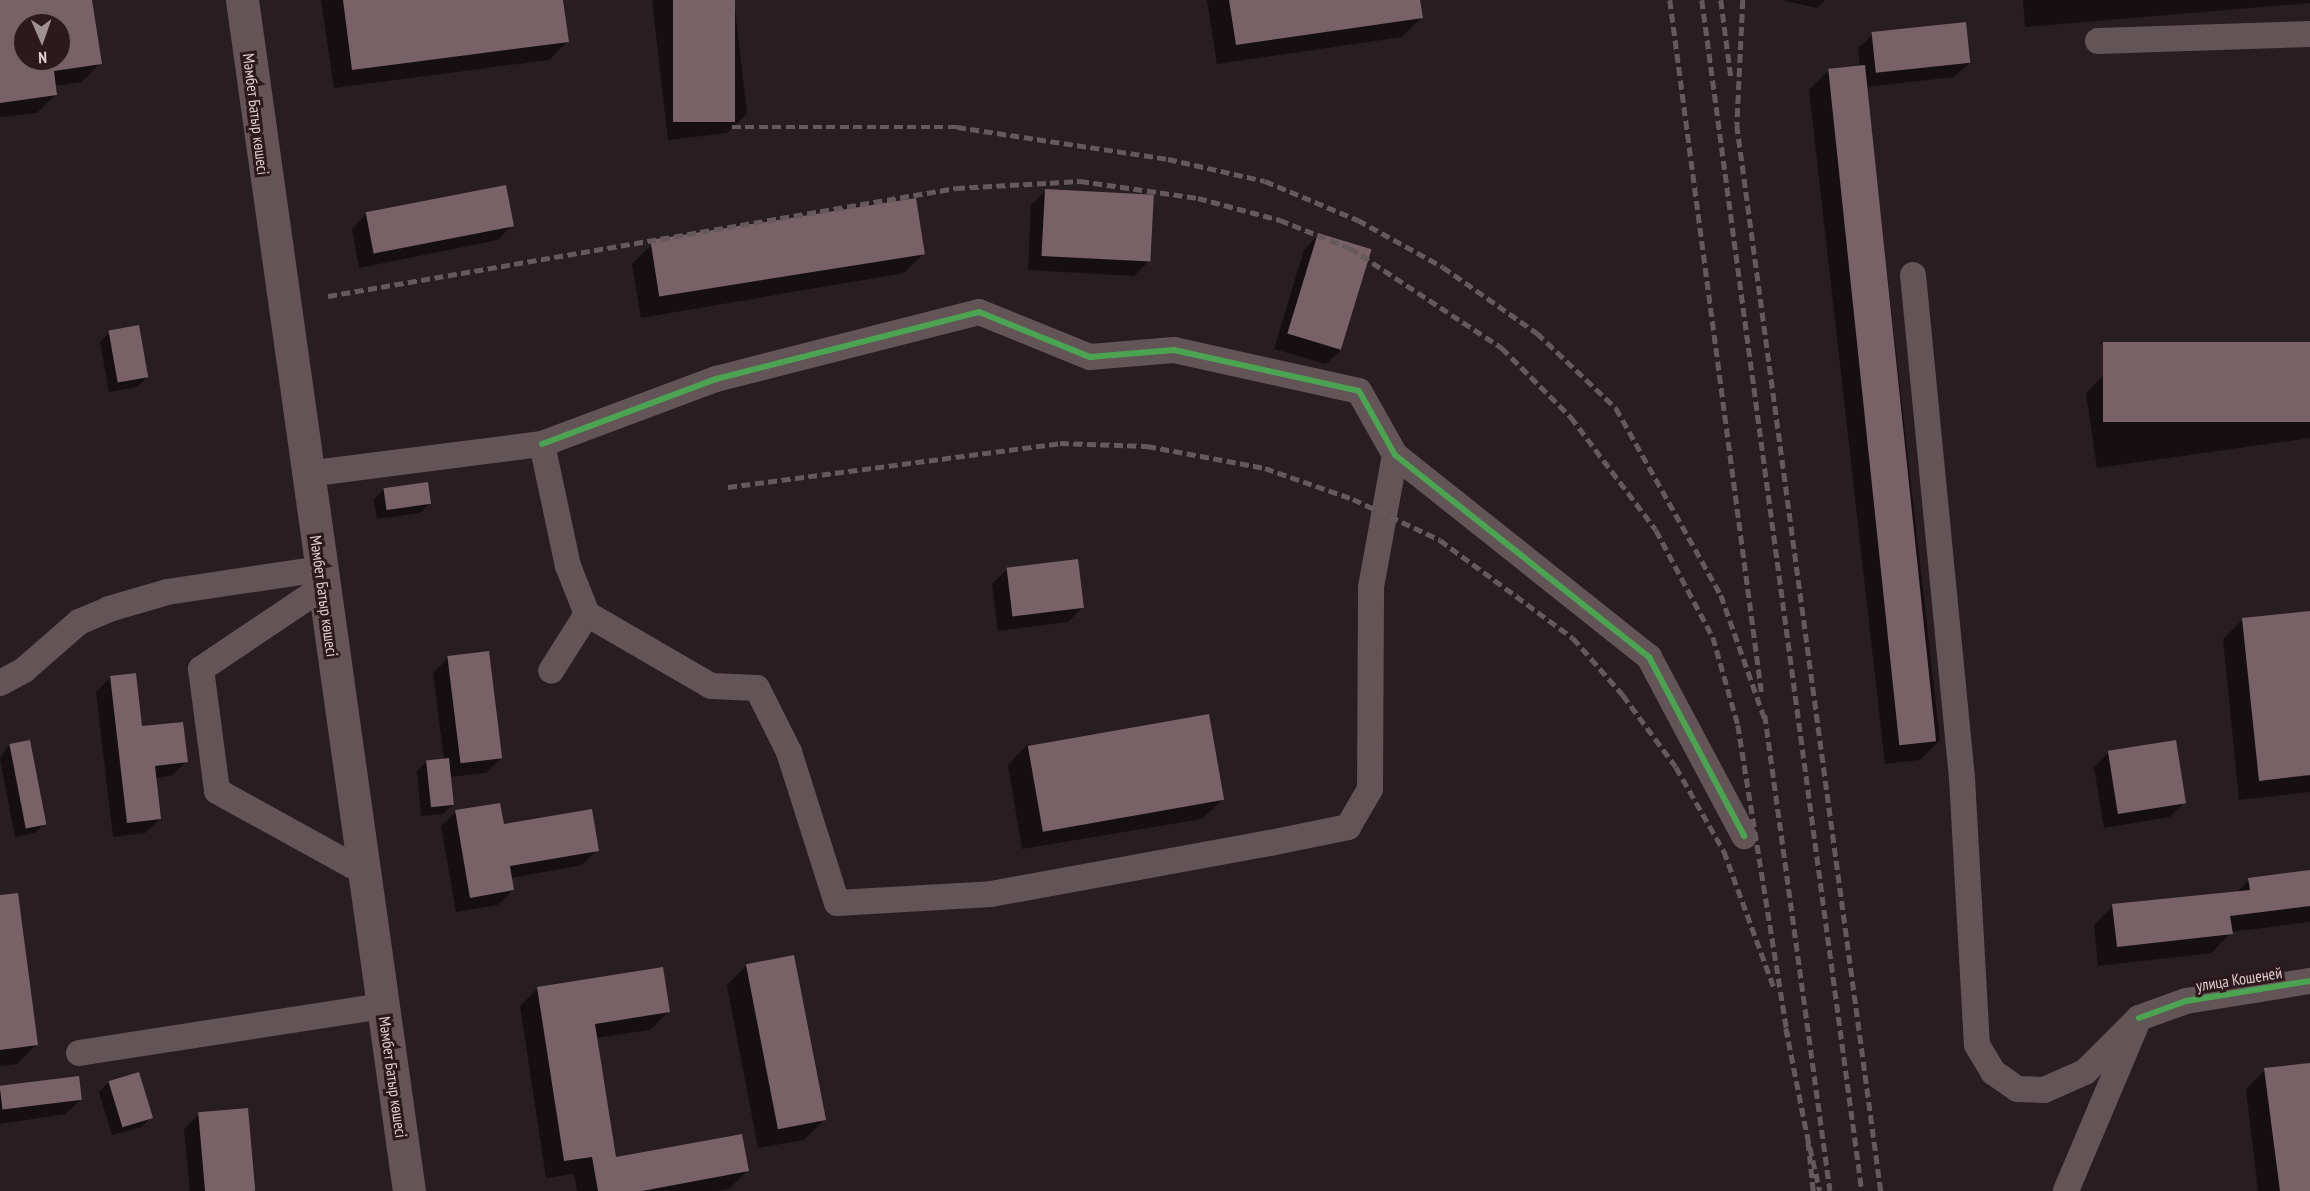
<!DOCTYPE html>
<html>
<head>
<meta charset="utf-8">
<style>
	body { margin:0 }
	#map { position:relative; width:2310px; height:1191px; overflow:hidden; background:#281d20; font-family:"PT Sans Narrow",sans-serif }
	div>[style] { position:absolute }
	.shadow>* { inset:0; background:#0007 }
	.building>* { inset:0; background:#796168; transform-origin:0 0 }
	.minor>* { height:26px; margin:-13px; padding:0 13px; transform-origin:13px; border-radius:13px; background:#625457 }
	.major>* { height:33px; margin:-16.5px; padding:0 16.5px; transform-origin:16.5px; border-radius:16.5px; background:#645458 }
	.rail>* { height:4.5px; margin-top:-2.25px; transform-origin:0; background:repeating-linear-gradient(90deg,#65595c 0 9px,transparent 0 13.5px) }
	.cycleway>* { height:6px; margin:-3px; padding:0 3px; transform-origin:3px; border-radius:3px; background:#4ca352 }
	span { translate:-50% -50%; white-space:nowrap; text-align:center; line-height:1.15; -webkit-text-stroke:6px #2d181d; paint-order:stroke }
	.street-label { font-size:16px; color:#decfd2 }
	.north { position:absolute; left:12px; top:12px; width:60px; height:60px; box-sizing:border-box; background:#2d181d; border:2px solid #746165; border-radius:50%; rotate:178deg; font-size:16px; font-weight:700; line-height:24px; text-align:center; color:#decfd2 }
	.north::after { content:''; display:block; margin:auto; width:21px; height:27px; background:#9e9194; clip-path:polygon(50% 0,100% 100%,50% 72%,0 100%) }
</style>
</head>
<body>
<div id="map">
	<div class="shadow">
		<i style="clip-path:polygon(evenodd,0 0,91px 0,100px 63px,82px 82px,54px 86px,56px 94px,37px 113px,0 117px,0 0,24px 24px,60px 24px,60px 60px,24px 60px,24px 24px)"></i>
		<i style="clip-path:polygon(321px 0,561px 0,567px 42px,549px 60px,334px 88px)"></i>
		<i style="clip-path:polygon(652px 0,734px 0,747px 114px,727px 133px,668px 140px)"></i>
		<i style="clip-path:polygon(1207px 0,1419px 0,1421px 18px,1402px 37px,1217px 64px)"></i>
		<i style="clip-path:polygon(1782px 0,1825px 0,1817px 8px)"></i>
		<i style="clip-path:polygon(2023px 0,2310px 0,2310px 3px,2025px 27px)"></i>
		<i style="clip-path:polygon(1873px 34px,1969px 63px,1954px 77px,1866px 87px,1940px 740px,1920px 760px,1885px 764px,1809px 90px,1828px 71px,1860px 67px,1858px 48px)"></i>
		<i style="clip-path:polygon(1046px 191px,1149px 261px,1134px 276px,1028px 270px,1031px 205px)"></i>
		<i style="clip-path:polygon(914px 199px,924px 253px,904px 273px,641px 318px,632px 264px,651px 245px)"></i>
		<i style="clip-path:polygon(366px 214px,512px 225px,498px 240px,359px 268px,352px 229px)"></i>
		<i style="clip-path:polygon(1318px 235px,1341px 350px,1326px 364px,1274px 349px,1304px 250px)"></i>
		<i style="clip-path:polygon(110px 332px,147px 377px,137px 387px,109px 392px,100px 342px)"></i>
		<i style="clip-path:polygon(2310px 344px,2310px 438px,2097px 468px,2086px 393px,2106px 373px)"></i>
		<i style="clip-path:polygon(384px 489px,429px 504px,420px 513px,377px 519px,374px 499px)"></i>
		<i style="clip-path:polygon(1007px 569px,1083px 607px,1068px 622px,998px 631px,992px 584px)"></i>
		<i style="clip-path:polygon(2310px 613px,2310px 792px,2239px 800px,2223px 639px,2242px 620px)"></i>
		<i style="clip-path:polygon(448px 658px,501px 758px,486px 773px,450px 777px,453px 804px,443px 814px,421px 816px,417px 771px,426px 762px,444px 760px,433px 673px)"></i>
		<i style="clip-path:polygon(111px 677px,141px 728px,186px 762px,171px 776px,155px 778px,160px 819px,145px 833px,113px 837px,96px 692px)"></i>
		<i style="clip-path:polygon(9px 745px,45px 823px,35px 833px,15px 837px,0 758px)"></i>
		<i style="clip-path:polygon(1027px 745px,1222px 800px,1202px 819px,1022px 849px,1008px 765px)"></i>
		<i style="clip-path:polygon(2109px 752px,2184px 803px,2170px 817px,2104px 828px,2094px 767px)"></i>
		<i style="clip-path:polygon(456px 812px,503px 826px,597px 850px,582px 865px,511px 878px,513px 890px,498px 905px,456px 912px,441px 826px)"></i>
		<i style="clip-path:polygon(2310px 872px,2310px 922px,2231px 932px,2212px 953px,2098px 966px,2094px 925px,2113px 906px,2236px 893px,2249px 880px)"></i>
		<i style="clip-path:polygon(0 897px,36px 1045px,17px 1064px,0 1066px)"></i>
		<i style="clip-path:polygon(747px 965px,824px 1120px,804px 1140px,758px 1148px,727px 985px)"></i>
		<i style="clip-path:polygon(538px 988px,668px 1012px,650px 1030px,596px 1038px,615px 1159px,747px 1171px,729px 1189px,717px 1191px,577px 1191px,574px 1174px,546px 1178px,520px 1006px)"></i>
		<i style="clip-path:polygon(2310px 1064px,2310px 1191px,2258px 1191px,2246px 1089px,2265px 1070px)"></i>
		<i style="clip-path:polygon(109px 1082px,151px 1117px,141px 1127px,112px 1135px,99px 1092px)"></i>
		<i style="clip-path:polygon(0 1088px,81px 1099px,66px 1114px,0 1124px)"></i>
		<i style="clip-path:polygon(199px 1114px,254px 1191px,190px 1191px,184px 1129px)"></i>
	</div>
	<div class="building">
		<i style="clip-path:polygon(evenodd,0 0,92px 0,102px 64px,54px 71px,57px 95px,0 103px,0 0,24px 24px,60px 24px,60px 60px,24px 60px,24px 24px)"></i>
		<i style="clip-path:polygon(343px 0,563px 0,569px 42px,352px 70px)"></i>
		<i style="left:673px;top:0;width:62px;height:122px"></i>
		<i style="clip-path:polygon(1229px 0,1420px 0,1423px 18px,1236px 45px)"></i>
		<i style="left:1966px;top:22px;width:41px;height:95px;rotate:84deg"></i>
		<i style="left:1865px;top:65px;width:680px;height:37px;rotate:84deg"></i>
		<i style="left:506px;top:185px;width:42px;height:143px;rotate:79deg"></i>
		<i style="left:1045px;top:189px;width:109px;height:67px;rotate:3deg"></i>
		<i style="left:916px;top:198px;width:57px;height:269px;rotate:81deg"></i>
		<i style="left:1318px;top:233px;width:56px;height:105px;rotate:17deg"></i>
		<i style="left:139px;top:325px;width:53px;height:31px;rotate:80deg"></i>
		<i style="left:2310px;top:342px;width:80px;height:207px;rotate:90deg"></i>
		<i style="left:428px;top:482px;width:22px;height:45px;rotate:82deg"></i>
		<i style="left:1078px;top:559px;width:49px;height:72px;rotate:83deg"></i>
		<i style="clip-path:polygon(2310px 611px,2310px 775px,2259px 781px,2242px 618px)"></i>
		<i style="left:489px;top:651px;width:108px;height:42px;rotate:83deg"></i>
		<i style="clip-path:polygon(136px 673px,142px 726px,183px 722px,188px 762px,155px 766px,161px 819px,127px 823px,110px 676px)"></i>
		<i style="left:1209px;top:714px;width:87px;height:184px;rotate:80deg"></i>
		<i style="left:30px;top:740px;width:86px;height:21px;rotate:79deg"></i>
		<i style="left:2176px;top:740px;width:64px;height:69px;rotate:81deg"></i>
		<i style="left:449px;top:758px;width:47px;height:23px;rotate:84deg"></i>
		<i style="clip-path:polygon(500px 803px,504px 824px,592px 809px,599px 851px,510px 866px,514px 890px,470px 898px,455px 810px)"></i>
		<i style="clip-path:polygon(2310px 870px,2310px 906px,2230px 916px,2233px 934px,2117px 947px,2112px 904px,2250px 890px,2248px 878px)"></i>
		<i style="clip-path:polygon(18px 893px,38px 1045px,0 1050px,0 895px)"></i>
		<i style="left:794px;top:955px;width:168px;height:49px;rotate:79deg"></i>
		<i style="clip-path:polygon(663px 967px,670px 1012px,595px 1024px,616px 1157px,742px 1134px,749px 1171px,642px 1191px,598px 1191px,592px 1157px,564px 1161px,537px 987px)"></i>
		<i style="clip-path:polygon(2310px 1063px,2310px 1191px,2280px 1191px,2264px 1068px)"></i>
		<i style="left:139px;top:1072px;width:48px;height:32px;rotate:73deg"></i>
		<i style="left:79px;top:1076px;width:24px;height:80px;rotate:83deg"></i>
		<i style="left:248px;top:1108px;width:83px;height:50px;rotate:85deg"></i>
	</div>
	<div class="minor">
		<i style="left:2098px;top:41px;width:212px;rotate:-1.9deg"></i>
		<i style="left:1913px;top:275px;width:505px;rotate:84.44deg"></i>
		<i style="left:1962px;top:778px;width:267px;rotate:86.8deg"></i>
		<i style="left:1977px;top:1045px;width:31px;rotate:59deg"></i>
		<i style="left:1993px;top:1072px;width:29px;rotate:35deg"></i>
		<i style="left:2017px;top:1089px;width:27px;rotate:2deg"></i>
		<i style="left:2044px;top:1090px;width:45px;rotate:-23.7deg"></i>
		<i style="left:2085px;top:1072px;width:76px;rotate:-45deg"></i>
		<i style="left:2139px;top:1018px;width:188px;rotate:112.9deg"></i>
		<i style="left:542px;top:444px;width:186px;rotate:-20.5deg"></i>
		<i style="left:716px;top:379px;width:271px;rotate:-14.3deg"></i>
		<i style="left:979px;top:312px;width:120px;rotate:22.1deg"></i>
		<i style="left:1090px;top:357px;width:84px;rotate:-4.8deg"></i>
		<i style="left:1174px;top:350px;width:189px;rotate:12.5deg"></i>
		<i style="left:1359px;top:391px;width:73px;rotate:60.6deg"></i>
		<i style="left:1395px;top:455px;width:325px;rotate:38.5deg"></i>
		<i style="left:1649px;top:657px;width:203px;rotate:62deg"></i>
		<i style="left:307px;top:474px;width:237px;rotate:-7.3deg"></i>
		<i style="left:542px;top:444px;width:125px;rotate:78deg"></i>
		<i style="left:568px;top:566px;width:52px;rotate:68.4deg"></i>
		<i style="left:587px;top:614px;width:67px;rotate:122.3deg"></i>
		<i style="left:323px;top:587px;width:147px;rotate:146.1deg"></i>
		<i style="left:201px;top:669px;width:123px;rotate:82.5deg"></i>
		<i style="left:217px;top:791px;width:168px;rotate:28.9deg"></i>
		<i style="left:587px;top:614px;width:143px;rotate:30.1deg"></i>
		<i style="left:711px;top:686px;width:46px;rotate:2.5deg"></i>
		<i style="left:757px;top:688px;width:72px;rotate:63.4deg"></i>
		<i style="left:789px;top:752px;width:158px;rotate:72.4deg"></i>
		<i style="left:837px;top:903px;width:154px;rotate:-3.3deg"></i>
		<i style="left:991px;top:894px;width:284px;rotate:-10.4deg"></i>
		<i style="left:1270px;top:843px;width:80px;rotate:-11.6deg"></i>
		<i style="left:1348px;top:827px;width:44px;rotate:-59.9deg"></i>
		<i style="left:1370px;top:789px;width:202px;rotate:-89.7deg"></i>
		<i style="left:1371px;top:587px;width:134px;rotate:-79.7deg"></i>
		<i style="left:0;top:683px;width:27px;rotate:-28deg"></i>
		<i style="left:24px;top:670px;width:73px;rotate:-41.1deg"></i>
		<i style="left:79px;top:622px;width:33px;rotate:-23deg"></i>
		<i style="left:109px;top:609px;width:60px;rotate:-16.3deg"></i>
		<i style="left:167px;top:592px;width:155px;rotate:-8.5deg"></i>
		<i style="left:2139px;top:1018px;width:50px;rotate:-19.9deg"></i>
		<i style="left:2186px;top:1001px;width:126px;rotate:-9.2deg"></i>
		<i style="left:79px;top:1053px;width:308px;rotate:-8.8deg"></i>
	</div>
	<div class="major">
		<i style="left:242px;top:0;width:1203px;rotate:82.02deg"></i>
	</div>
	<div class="rail">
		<i style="left:1670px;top:0;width:701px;rotate:82.46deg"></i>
		<i style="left:1702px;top:0;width:1202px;rotate:82.35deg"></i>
		<i style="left:1721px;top:0;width:78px;rotate:82.6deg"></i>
		<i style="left:1743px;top:0;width:125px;rotate:92.7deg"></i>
		<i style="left:1737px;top:125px;width:1076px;rotate:82.31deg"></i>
		<i style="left:732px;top:127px;width:225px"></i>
		<i style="left:957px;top:127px;width:213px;rotate:8.6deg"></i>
		<i style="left:1168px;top:159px;width:99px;rotate:12.8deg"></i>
		<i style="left:1265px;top:181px;width:101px;rotate:22.8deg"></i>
		<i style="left:1358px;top:220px;width:97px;rotate:28.9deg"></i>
		<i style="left:1443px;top:267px;width:115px;rotate:35.1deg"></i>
		<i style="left:1537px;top:333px;width:109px;rotate:43.5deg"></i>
		<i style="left:1616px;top:408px;width:214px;rotate:60.7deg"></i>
		<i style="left:1721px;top:595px;width:135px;rotate:70.5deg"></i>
		<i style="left:328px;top:296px;width:637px;rotate:-9.76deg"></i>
		<i style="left:956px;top:188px;width:124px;rotate:-3.2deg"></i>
		<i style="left:1080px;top:181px;width:119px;rotate:8.2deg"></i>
		<i style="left:1198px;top:198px;width:85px;rotate:15deg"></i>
		<i style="left:1280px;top:220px;width:75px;rotate:21.8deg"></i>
		<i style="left:1350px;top:248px;width:182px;rotate:33.3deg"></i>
		<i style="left:1502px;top:348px;width:98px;rotate:45deg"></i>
		<i style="left:1571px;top:417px;width:141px;rotate:53deg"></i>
		<i style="left:1656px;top:530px;width:121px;rotate:62deg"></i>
		<i style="left:1713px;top:637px;width:91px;rotate:74.1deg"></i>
		<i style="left:1738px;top:725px;width:316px;rotate:80.9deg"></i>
		<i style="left:728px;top:487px;width:335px;rotate:-7.5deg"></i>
		<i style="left:1060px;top:443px;width:87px;rotate:2deg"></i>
		<i style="left:1147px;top:446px;width:120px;rotate:10.6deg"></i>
		<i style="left:1265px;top:468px;width:93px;rotate:19.4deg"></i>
		<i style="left:1353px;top:499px;width:96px;rotate:25.2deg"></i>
		<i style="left:1440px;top:540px;width:165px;rotate:36.4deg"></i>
		<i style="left:1573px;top:638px;width:76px;rotate:48.7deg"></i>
		<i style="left:1623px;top:695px;width:89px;rotate:53.6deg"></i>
		<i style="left:1676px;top:767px;width:97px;rotate:60.3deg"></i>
		<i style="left:1724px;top:851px;width:146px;rotate:69.9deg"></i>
		<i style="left:1765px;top:715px;width:480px;rotate:82.2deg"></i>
		<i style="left:1786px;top:1028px;width:108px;rotate:78.8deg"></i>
		<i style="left:1813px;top:1191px;width:57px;rotate:-96deg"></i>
		<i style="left:1807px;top:1134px;width:58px;rotate:77.2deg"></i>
	</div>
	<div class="cycleway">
		<i style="left:542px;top:444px;width:186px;rotate:-20.5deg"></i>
		<i style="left:716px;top:379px;width:271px;rotate:-14.3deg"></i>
		<i style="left:979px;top:312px;width:120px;rotate:22.1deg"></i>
		<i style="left:1090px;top:357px;width:84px;rotate:-4.8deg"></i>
		<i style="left:1174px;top:350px;width:189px;rotate:12.5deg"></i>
		<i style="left:1359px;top:391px;width:73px;rotate:60.6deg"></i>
		<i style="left:1395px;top:455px;width:325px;rotate:38.5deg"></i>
		<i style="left:1649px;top:657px;width:203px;rotate:62deg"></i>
		<i style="left:2139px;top:1018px;width:50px;rotate:-19.9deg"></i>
		<i style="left:2186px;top:1001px;width:126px;rotate:-9.2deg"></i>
	</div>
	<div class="street-label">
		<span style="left:256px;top:114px;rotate:83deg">Мәмбет Батыр көшесі</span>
		<span style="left:324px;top:596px;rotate:82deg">Мәмбет Батыр көшесі</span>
		<span style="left:2239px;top:979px;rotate:-9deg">улица Кошеней</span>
		<span style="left:393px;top:1077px;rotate:82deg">Мәмбет Батыр көшесі</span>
	</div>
	<div class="north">N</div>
</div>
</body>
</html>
